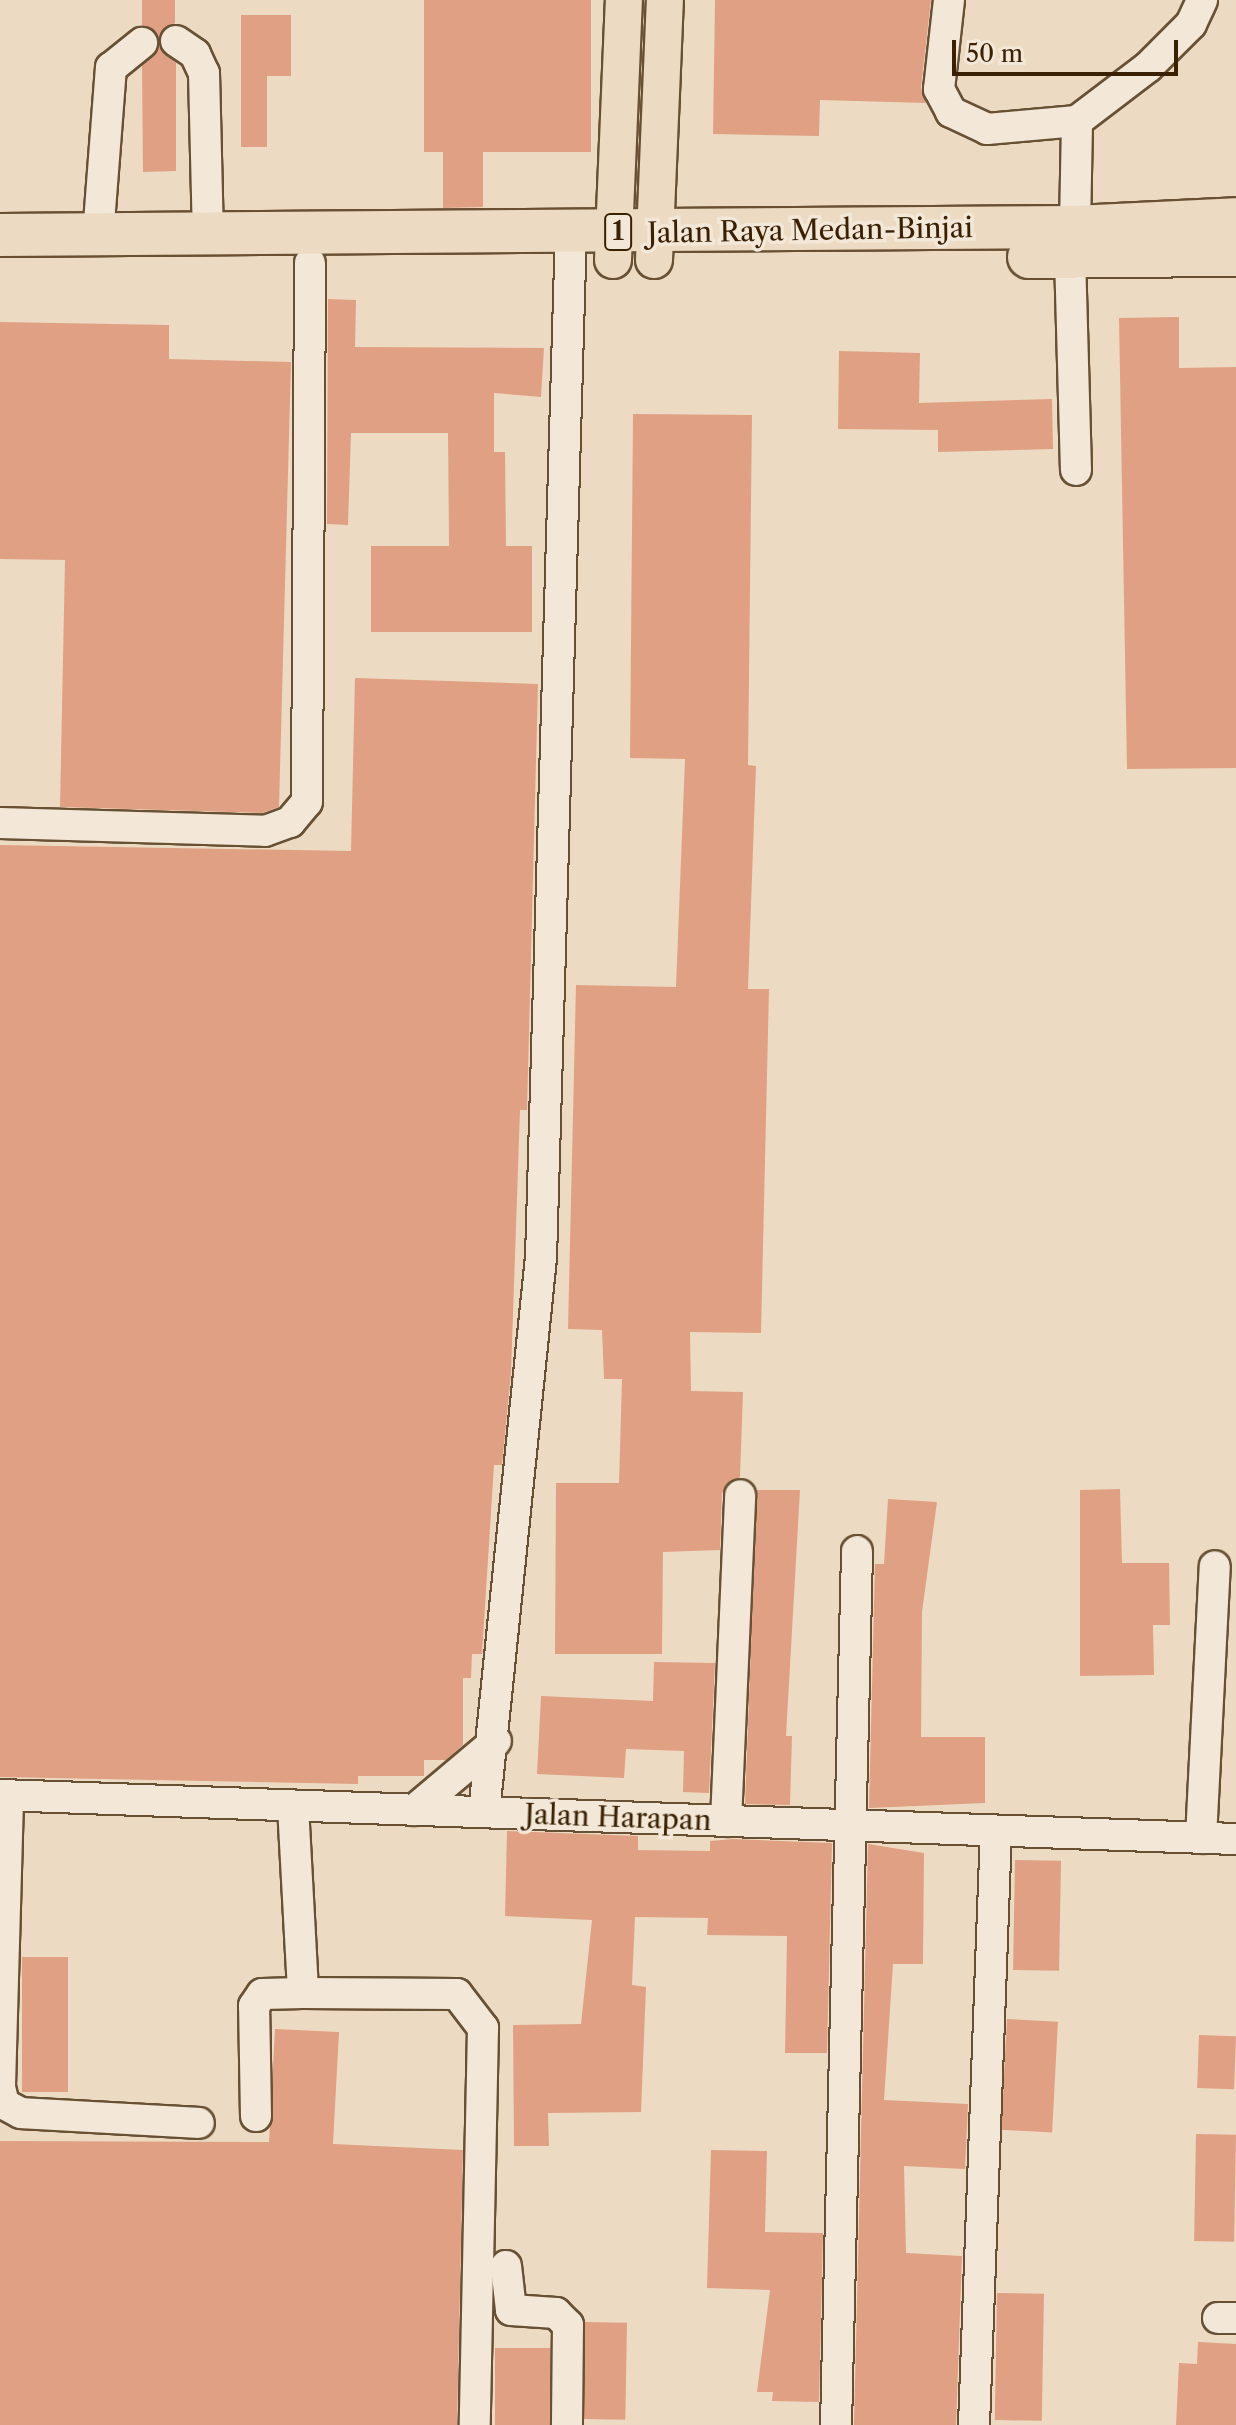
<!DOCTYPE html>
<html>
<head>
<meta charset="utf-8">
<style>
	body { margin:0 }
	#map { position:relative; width:1236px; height:2425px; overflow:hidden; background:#ecdbc2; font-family:"Libre Caslon Text",serif }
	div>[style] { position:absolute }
	.building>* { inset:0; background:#e0a084; transform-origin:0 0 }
	.roads { filter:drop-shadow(2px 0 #675034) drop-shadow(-2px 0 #675034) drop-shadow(0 2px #675034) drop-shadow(0 -2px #675034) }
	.minor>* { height:30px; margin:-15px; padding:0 15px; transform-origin:15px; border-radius:15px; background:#f3e8d7 }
	.major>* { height:36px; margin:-18px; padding:0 18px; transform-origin:18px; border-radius:18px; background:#ecdbc2 }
	.highway>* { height:42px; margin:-21px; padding:0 21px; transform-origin:21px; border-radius:21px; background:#ecdbc2 }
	span { translate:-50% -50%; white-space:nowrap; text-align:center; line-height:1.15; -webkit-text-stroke:7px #f3e8d7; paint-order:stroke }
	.shield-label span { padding:2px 6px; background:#f3e8d7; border:2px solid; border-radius:6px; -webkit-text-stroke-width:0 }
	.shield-label { font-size:26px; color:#3b2104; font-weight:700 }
	.street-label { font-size:28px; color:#3b2104 }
	.scale { position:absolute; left:952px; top:40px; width:226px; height:36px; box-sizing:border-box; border:4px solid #3b2104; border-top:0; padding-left:10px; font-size:24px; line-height:28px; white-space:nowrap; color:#3b2104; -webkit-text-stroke:6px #f3e8d7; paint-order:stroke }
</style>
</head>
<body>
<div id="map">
	<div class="building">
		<i style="clip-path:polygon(142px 0,175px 0,175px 23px,159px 38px,142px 25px)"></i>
		<i style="clip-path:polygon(424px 0,591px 0,591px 152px,483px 152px,483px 207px,443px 208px,443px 152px,424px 152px)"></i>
		<i style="clip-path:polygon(715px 0,931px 0,921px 87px,926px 103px,820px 100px,819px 136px,713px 134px)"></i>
		<i style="clip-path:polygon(241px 15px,291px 15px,291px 76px,267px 76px,267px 147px,241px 147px)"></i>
		<i style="clip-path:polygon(159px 46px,176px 63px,176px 171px,143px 172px,142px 66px)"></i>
		<i style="clip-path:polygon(328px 299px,356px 300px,355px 347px,544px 348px,541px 397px,494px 393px,494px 452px,505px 452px,506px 546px,532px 546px,532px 632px,371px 632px,371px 546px,449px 546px,448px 433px,351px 433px,348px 525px,327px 524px)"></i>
		<i style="clip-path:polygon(1179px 317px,1179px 368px,1236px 367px,1236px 768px,1127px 769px,1119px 318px)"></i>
		<i style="clip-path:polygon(0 322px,169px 325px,169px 359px,291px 362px,279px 807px,262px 813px,60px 807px,65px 560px,0 559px)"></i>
		<i style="clip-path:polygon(839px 351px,920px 353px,919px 403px,1052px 399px,1053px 449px,938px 452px,938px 430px,838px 429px)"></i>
		<i style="clip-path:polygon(633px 414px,752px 415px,748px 765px,756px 766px,748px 989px,769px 989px,761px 1333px,690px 1332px,691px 1391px,743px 1392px,740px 1477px,722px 1493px,720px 1550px,663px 1552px,662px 1654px,555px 1654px,556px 1483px,619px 1483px,622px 1379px,604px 1379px,602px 1330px,568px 1329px,576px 985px,676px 987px,685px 759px,630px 758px)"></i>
		<i style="clip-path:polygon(355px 678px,538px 684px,527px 1110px,520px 1110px,511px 1373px,502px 1465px,494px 1465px,482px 1654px,472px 1654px,471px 1678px,463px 1678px,463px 1745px,446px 1760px,424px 1760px,424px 1776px,358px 1776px,358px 1784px,0 1777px,0 845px,351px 851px)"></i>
		<i style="clip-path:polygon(1120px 1489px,1122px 1563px,1169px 1563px,1170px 1625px,1153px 1625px,1154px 1675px,1080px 1676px,1080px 1490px)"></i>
		<i style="clip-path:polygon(757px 1490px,800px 1490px,786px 1736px,792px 1736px,790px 1805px,745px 1804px)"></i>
		<i style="clip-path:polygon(888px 1499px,937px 1502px,922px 1612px,921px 1737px,985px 1737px,985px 1803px,869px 1808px,875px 1564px,884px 1564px)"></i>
		<i style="clip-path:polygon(654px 1662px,715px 1663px,709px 1793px,683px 1792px,684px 1751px,626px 1749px,624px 1778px,537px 1774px,541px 1696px,653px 1701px)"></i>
		<i style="clip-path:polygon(507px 1831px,638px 1836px,638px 1850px,710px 1851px,710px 1841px,733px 1839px,832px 1843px,827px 2053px,785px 2053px,787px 1936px,707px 1935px,708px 1918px,635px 1917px,632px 1985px,646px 1987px,641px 2112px,548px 2113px,549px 2146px,514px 2146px,513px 2025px,581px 2024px,592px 1920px,505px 1916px)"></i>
		<i style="clip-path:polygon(868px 1844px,924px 1853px,923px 1964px,893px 1964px,884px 2100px,968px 2104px,965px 2169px,904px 2166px,906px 2253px,962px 2256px,956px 2425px,854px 2425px)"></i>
		<i style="left:1015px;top:1860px;width:46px;height:110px;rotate:1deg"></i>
		<i style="left:22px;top:1957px;width:46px;height:135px"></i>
		<i style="left:1007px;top:2019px;width:51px;height:111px;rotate:3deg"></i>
		<i style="clip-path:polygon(275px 2029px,339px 2032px,333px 2144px,463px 2150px,457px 2425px,0 2425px,0 2141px,269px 2142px)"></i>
		<i style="left:1199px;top:2035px;width:37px;height:53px;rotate:2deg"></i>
		<i style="left:1196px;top:2134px;width:40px;height:107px;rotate:1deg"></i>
		<i style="clip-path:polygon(711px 2150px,767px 2151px,765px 2232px,823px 2233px,819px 2402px,772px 2401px,773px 2392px,757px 2392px,770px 2290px,707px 2288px)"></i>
		<i style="left:997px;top:2293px;width:47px;height:127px;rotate:1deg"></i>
		<i style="left:585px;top:2322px;width:42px;height:97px;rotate:1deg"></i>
		<i style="clip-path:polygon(1198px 2342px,1236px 2344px,1236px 2425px,1176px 2425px,1179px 2363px,1197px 2364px)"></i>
		<i style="left:495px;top:2348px;width:55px;height:77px"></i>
	</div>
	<div class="roads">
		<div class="minor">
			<i style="left:949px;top:0;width:90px;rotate:96.4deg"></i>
			<i style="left:939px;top:89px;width:26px;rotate:62deg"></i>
			<i style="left:951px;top:112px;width:40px;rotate:25deg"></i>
			<i style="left:987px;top:129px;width:90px;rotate:-5.1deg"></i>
			<i style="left:1077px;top:121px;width:89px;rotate:-37.3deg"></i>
			<i style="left:1148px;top:67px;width:61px;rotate:-45deg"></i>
			<i style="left:1191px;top:24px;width:26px;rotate:-65deg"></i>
			<i style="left:176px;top:41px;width:23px;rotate:34deg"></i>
			<i style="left:195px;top:54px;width:21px;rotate:65deg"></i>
			<i style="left:204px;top:73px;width:164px;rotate:88.6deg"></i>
			<i style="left:1075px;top:227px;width:106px;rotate:-88.9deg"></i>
			<i style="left:98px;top:236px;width:169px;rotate:-85.6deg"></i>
			<i style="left:111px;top:68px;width:40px;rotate:-39deg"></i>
			<i style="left:1070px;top:256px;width:214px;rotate:88.4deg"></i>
			<i style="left:0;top:823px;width:265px;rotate:1.7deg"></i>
			<i style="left:265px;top:831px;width:27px;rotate:-20deg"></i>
			<i style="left:290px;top:822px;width:26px;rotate:-50deg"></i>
			<i style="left:307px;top:802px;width:539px;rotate:-89.68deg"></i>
			<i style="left:0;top:1795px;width:1237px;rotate:2.04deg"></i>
			<i style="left:293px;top:1806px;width:187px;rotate:86.9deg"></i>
			<i style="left:303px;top:1993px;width:154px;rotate:0.4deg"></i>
			<i style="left:457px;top:1994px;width:43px;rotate:52.6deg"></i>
			<i style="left:483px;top:2028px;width:397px;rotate:91.2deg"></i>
			<i style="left:414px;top:1810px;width:107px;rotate:-40.1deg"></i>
			<i style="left:484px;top:1812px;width:557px;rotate:-84.13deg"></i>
			<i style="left:541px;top:1258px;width:1026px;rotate:-88.33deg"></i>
			<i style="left:726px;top:1821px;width:326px;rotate:-87.5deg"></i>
			<i style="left:1201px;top:1838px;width:272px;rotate:-87.1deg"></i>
			<i style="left:0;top:2086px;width:290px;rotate:-88.4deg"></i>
			<i style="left:0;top:2087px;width:17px;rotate:77deg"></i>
			<i style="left:4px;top:2104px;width:19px;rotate:28deg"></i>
			<i style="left:21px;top:2113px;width:178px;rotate:3.2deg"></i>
			<i style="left:256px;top:2116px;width:110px;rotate:-91deg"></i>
			<i style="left:254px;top:2006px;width:14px;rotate:-56deg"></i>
			<i style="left:262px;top:1994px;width:41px;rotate:-1.4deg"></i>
			<i style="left:506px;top:2266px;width:44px;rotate:83.5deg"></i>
			<i style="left:511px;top:2310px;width:45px;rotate:3.8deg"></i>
			<i style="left:556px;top:2313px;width:17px;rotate:45deg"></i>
			<i style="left:568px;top:2325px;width:100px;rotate:90.6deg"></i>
			<i style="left:1218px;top:2318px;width:18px"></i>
			<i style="left:836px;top:2425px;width:874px;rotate:-88.62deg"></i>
			<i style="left:974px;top:2425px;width:594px;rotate:-87.88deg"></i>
		</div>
		<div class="major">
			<i style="left:613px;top:260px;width:260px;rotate:-87.6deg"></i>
			<i style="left:654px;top:260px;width:260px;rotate:-87.6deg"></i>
		</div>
		<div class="highway">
			<i style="left:0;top:235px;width:1075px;rotate:-0.43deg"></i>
			<i style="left:1075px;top:227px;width:161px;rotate:-2.8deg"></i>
			<i style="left:1029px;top:257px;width:207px;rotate:-0.6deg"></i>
		</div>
	</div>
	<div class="shield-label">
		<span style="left:618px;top:232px">1</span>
	</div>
	<div class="street-label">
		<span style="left:810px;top:230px;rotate:-1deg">Jalan Raya Medan-Binjai</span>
		<span style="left:618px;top:1817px;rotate:2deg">Jalan Harapan</span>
	</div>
	<div class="scale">50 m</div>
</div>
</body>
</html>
